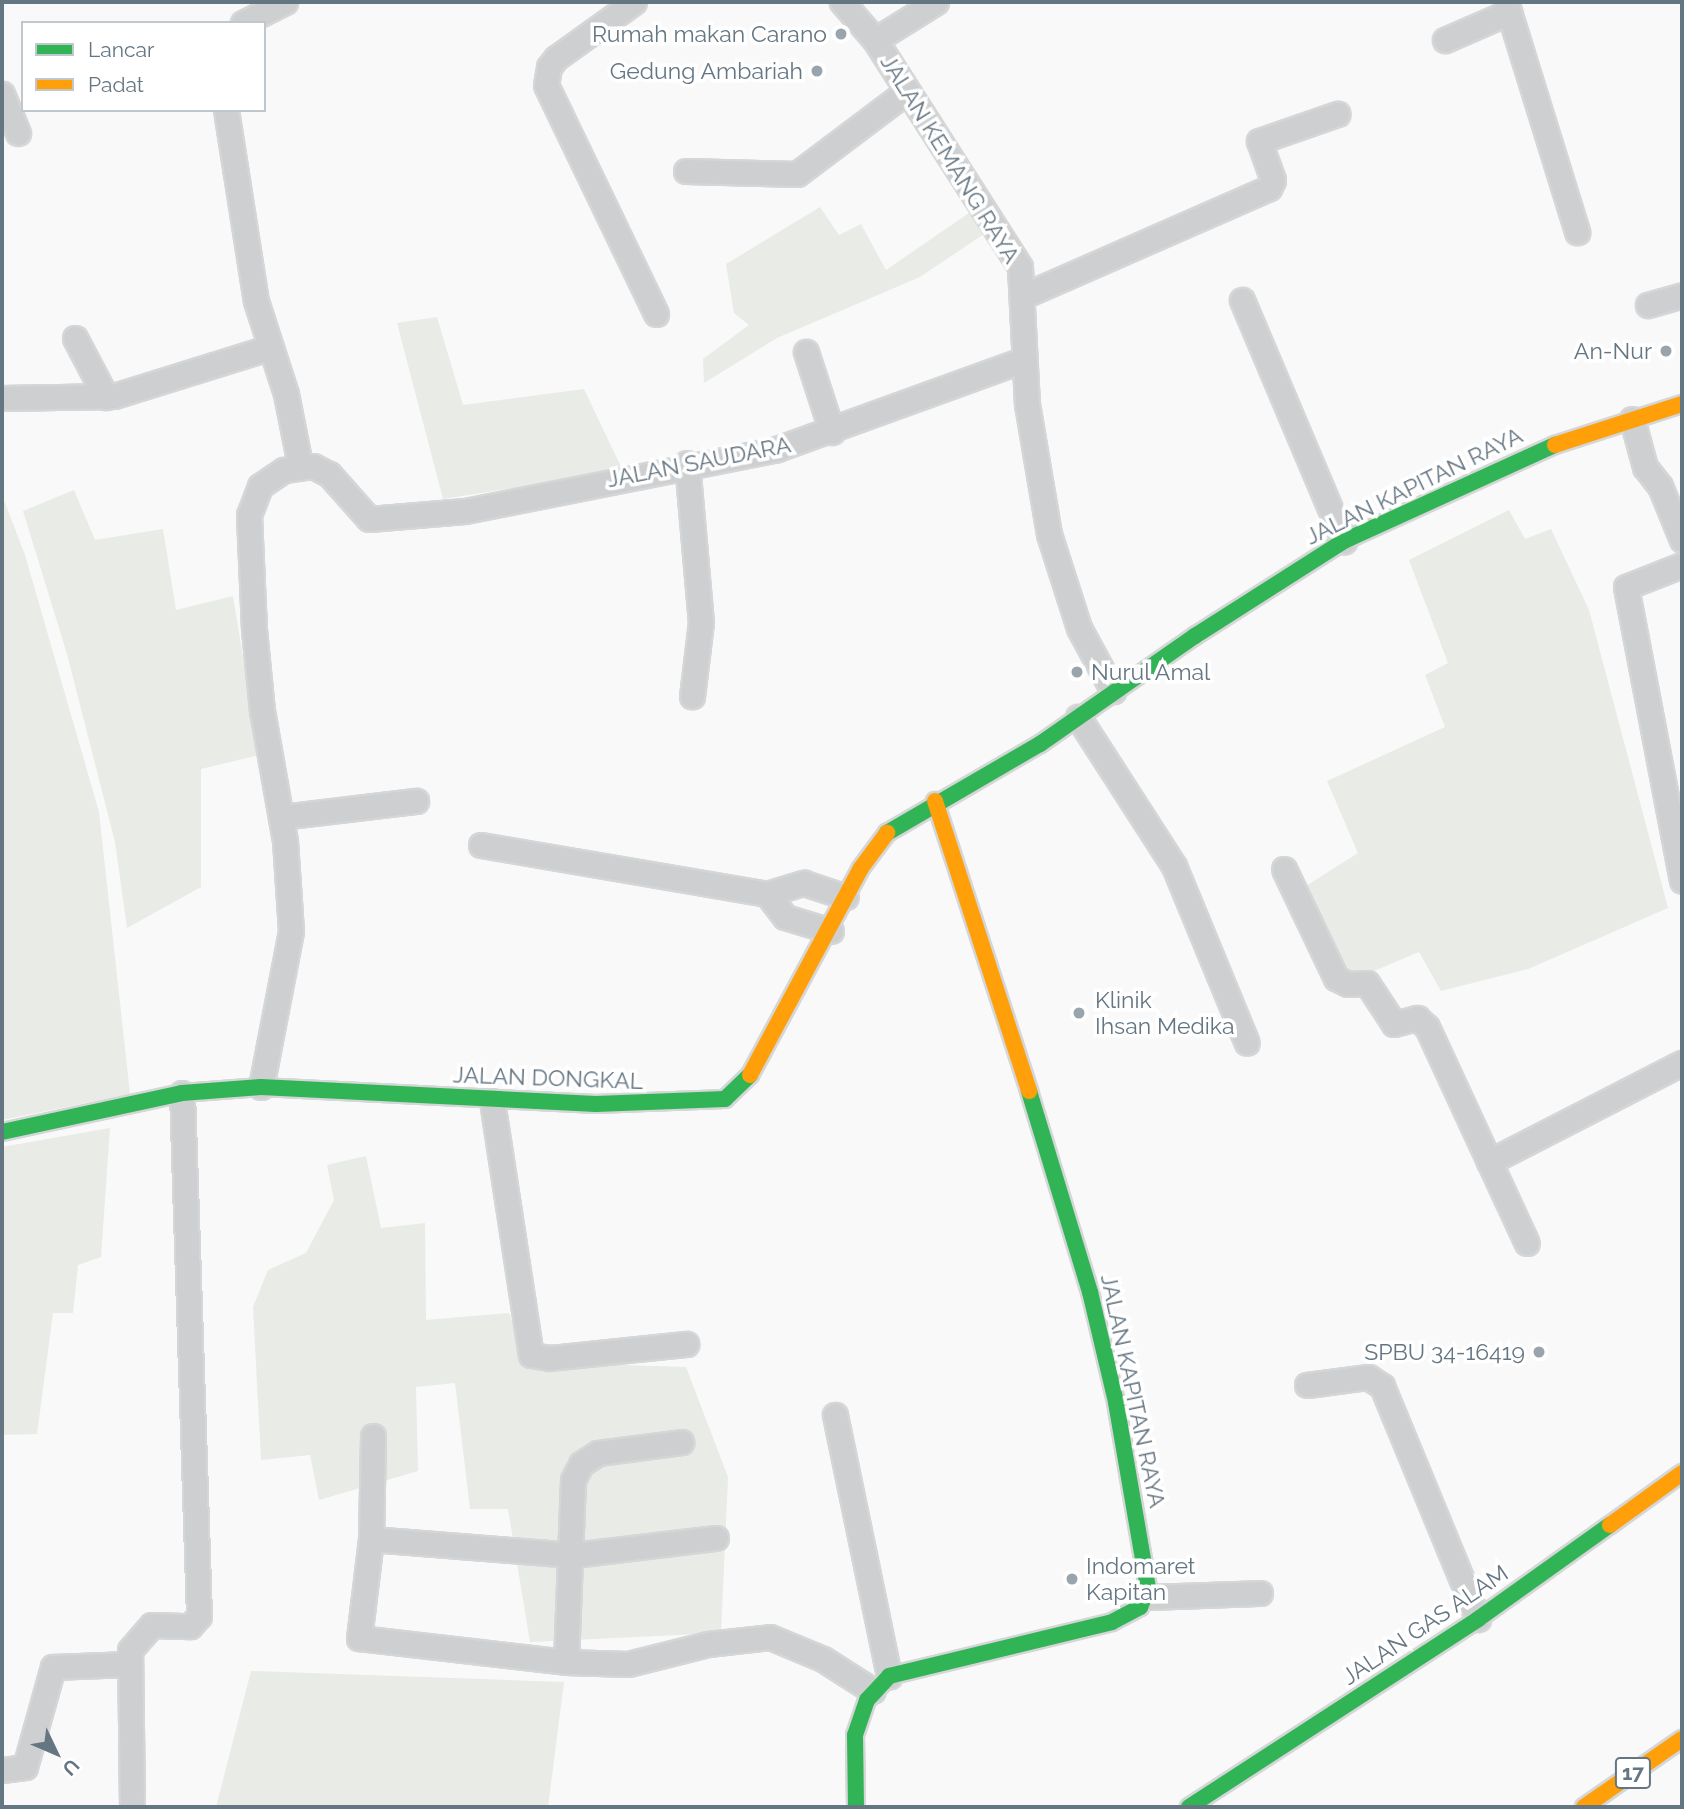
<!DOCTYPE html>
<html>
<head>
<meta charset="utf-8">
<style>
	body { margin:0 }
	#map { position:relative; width:1684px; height:1809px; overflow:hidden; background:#f9f9f9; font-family:Raleway,sans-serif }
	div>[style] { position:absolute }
	.green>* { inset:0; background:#e8ebe6 }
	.roads { filter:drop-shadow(2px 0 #d5d6d7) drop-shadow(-2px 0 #d5d6d7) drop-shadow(0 2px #d5d6d7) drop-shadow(0 -2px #d5d6d7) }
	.street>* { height:23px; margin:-11.5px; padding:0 11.5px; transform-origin:11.5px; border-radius:11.5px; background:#cecfd0 }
	.fast>* { height:16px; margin:-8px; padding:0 8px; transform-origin:8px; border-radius:8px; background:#30b455 }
	.slow>* { height:16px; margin:-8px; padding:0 8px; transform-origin:8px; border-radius:8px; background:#ff9f0a }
	.dots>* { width:19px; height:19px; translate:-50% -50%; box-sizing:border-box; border:4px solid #fff; border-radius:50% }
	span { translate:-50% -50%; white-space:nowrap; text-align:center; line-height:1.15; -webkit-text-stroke:7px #fff; paint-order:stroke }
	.shield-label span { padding:2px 5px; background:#fff; border:2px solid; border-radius:5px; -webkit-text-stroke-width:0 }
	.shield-label { font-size:21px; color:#657683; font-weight:700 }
	.poi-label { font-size:23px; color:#657683 }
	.right { translate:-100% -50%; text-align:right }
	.left { translate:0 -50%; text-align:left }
	.street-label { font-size:23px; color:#657683 }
	.frame { position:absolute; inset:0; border:4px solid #657683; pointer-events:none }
	.legend { position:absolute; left:21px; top:21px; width:245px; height:91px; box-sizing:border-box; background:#fff; border:2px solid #c1c8cd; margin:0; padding:9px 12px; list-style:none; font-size:21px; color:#657683 }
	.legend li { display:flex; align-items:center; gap:14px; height:35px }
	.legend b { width:35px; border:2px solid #c1c8cd }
	.north { position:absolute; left:21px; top:1718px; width:70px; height:70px; -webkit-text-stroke:5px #fff; paint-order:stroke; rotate:134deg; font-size:19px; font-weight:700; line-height:28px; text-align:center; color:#657683 }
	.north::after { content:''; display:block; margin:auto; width:24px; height:32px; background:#657683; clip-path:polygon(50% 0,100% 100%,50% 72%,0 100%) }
</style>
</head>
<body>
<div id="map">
	<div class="green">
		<i style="clip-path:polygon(820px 207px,839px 235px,861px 224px,886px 270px,969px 213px,984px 234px,920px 277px,777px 338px,704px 383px,703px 359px,749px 325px,734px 313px,726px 264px)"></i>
		<i style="clip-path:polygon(437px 317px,463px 405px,584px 389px,623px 471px,443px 499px,397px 323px)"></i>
		<i style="clip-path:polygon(74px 490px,95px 540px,163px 529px,176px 610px,233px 596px,259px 755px,201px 769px,201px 887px,127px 928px,115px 842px,67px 654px,23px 511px)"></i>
		<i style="clip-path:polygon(2px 495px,25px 555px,99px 812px,130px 1094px,2px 1120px)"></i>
		<i style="clip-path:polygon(1509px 510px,1525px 539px,1551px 529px,1589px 610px,1668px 908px,1528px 969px,1441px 991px,1419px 952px,1336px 987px,1290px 896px,1358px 853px,1327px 781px,1445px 727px,1425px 675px,1448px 663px,1409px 560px)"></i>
		<i style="clip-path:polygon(110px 1128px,101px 1257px,78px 1265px,73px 1313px,53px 1313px,37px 1434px,2px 1435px,2px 1147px)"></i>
		<i style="clip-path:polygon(366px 1156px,381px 1228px,425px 1223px,426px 1320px,509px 1313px,527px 1362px,686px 1367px,728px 1477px,721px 1633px,530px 1642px,508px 1509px,470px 1509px,455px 1383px,416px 1387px,418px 1471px,319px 1500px,310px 1455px,261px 1460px,253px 1307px,268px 1270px,306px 1253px,334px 1200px,327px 1165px)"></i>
		<i style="clip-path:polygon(251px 1671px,564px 1682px,548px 1807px,216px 1807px)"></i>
	</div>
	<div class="roads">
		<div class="street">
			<i style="left:634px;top:2px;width:96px;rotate:144.3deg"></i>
			<i style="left:556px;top:58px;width:11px;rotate:128deg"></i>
			<i style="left:549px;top:67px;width:18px;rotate:99deg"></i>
			<i style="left:546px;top:85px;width:254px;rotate:64.3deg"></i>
			<i style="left:842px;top:2px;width:50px;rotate:49deg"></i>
			<i style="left:875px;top:40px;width:269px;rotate:57.4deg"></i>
			<i style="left:1020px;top:267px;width:137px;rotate:87.1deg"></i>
			<i style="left:1027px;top:404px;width:132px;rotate:80.4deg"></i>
			<i style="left:1049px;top:534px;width:99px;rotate:72.3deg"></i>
			<i style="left:1079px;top:628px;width:72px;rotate:61.6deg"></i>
			<i style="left:1506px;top:2px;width:241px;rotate:72.8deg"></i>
			<i style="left:243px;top:23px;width:47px;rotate:-26.6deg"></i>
			<i style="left:875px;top:40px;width:72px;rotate:-31.9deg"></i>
			<i style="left:1445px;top:40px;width:70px;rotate:-23.6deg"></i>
			<i style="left:2px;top:94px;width:42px;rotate:67.7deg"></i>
			<i style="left:226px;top:110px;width:193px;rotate:81.1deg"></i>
			<i style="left:256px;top:301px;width:98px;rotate:72.1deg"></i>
			<i style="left:286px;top:394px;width:72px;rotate:78.8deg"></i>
			<i style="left:686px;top:171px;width:111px;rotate:1.5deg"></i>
			<i style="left:797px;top:174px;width:138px;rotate:-37deg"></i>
			<i style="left:1023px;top:296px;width:269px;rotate:-23.7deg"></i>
			<i style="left:1269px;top:188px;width:9px;rotate:-63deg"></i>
			<i style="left:1273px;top:180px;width:41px;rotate:-109.7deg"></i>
			<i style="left:1259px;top:141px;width:83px;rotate:-19.1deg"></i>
			<i style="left:1242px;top:300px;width:262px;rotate:67.1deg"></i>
			<i style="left:1648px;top:305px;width:35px;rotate:-16deg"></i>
			<i style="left:75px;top:338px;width:67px;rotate:62.3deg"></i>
			<i style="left:806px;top:352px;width:84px;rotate:72deg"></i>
			<i style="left:2px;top:398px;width:112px;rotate:-1deg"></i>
			<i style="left:114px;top:396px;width:164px;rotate:-17.3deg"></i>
			<i style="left:1632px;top:419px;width:50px;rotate:74.8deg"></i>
			<i style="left:1645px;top:467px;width:24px;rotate:52deg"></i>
			<i style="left:1660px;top:486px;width:58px;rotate:67.8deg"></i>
			<i style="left:687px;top:463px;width:160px;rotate:85deg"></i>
			<i style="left:701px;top:622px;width:75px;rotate:96.9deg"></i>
			<i style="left:1682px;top:565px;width:60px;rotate:158.6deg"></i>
			<i style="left:1626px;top:587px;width:299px;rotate:79.2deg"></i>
			<i style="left:1078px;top:717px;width:177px;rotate:57.2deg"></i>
			<i style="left:1174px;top:866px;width:191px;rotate:67.6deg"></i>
			<i style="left:281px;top:817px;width:136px;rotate:-6.8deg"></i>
			<i style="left:481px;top:845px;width:290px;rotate:9.7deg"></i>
			<i style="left:767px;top:894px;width:39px;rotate:-17deg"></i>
			<i style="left:804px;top:883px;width:44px;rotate:18.4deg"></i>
			<i style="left:1284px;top:869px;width:121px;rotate:64.5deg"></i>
			<i style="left:1336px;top:978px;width:13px;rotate:27deg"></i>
			<i style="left:1348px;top:984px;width:19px;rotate:-3deg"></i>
			<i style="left:1367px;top:983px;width:49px;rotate:56.6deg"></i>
			<i style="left:1394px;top:1024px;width:24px;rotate:-15deg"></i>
			<i style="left:1417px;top:1018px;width:13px;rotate:42deg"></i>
			<i style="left:1427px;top:1027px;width:238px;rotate:65.2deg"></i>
			<i style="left:767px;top:894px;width:29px;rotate:52deg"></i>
			<i style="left:785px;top:917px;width:48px;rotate:16.9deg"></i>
			<i style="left:261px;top:1087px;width:159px;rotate:-79.1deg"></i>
			<i style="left:291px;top:931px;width:90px;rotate:-93.8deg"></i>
			<i style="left:285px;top:841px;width:132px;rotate:-100deg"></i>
			<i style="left:262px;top:711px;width:81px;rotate:-95.6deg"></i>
			<i style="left:254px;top:630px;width:115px;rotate:-92.5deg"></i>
			<i style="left:249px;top:515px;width:31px;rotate:-69deg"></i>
			<i style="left:260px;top:486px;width:29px;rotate:-34deg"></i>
			<i style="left:284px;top:470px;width:29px;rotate:-8deg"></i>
			<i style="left:313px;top:466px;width:18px;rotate:27deg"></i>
			<i style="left:329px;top:474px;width:60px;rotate:48.4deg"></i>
			<i style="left:369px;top:519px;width:96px;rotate:-4.8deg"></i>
			<i style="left:465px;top:511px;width:318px;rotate:-11.2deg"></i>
			<i style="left:777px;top:449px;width:262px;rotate:-19.9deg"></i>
			<i style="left:492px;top:1101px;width:257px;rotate:81.3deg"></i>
			<i style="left:531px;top:1355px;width:19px;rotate:9deg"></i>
			<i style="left:550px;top:1358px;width:137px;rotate:-5.9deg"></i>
			<i style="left:1489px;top:1162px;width:217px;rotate:-27.2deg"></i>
			<i style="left:1307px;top:1385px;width:62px;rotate:-7.5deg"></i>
			<i style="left:1368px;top:1377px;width:17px;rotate:33deg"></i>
			<i style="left:1382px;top:1386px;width:252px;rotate:67.6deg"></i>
			<i style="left:835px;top:1415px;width:267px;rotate:78.3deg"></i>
			<i style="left:373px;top:1436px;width:103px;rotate:91.1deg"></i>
			<i style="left:371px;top:1539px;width:100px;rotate:96.9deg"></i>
			<i style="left:359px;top:1638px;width:208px;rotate:6.6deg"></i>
			<i style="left:566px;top:1662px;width:62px;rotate:1.8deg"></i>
			<i style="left:628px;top:1664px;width:82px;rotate:-14deg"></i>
			<i style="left:708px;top:1644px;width:62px;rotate:-6.4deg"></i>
			<i style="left:770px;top:1637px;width:57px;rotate:22.5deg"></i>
			<i style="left:823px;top:1659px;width:59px;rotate:32.6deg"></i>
			<i style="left:371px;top:1539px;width:203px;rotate:4.5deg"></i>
			<i style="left:573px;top:1555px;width:144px;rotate:-6.8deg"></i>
			<i style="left:1146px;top:1597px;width:114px;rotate:-2deg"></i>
			<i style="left:566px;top:1662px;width:182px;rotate:-87.8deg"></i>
			<i style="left:573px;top:1480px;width:18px;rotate:-63deg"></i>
			<i style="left:581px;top:1464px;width:20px;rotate:-33deg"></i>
			<i style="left:598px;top:1453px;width:84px;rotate:-7.5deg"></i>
			<i style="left:2px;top:1770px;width:23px;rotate:-7deg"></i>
			<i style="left:25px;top:1767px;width:104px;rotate:-74.4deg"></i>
			<i style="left:53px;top:1667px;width:76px;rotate:-2.3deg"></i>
			<i style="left:132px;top:1807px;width:157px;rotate:-90.7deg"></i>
			<i style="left:130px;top:1650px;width:33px;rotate:-49deg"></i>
			<i style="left:152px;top:1625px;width:38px;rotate:2deg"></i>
			<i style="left:190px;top:1626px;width:13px;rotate:-48deg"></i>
			<i style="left:199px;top:1616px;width:523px;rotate:-91.86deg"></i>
		</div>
		<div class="fast">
			<i style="left:887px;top:833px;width:177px;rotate:-30.2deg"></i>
			<i style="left:1040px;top:744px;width:189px;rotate:-34.9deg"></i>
			<i style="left:1195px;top:636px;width:177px;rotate:-32.5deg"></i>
			<i style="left:1344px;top:541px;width:232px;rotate:-24.5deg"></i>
			<i style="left:2px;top:1132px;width:184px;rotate:-12.2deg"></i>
			<i style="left:182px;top:1093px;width:79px;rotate:-4.3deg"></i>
			<i style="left:261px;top:1087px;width:335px;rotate:2.9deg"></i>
			<i style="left:596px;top:1104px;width:129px;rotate:-2.2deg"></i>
			<i style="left:725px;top:1099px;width:35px;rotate:-44deg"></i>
			<i style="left:856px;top:1807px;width:72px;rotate:-90.8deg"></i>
			<i style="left:855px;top:1735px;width:37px;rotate:-71deg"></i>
			<i style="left:867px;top:1700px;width:33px;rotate:-47deg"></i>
			<i style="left:889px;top:1676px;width:229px;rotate:-13.6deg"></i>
			<i style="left:1112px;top:1622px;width:32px;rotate:-28deg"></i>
			<i style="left:1140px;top:1607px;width:21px;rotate:-67deg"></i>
			<i style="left:1148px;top:1588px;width:189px;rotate:-99.8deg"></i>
			<i style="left:1116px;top:1402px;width:113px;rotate:-103.3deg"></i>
			<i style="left:1090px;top:1292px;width:210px;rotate:-106.9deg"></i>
			<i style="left:1189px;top:1807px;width:345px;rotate:-33deg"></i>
			<i style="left:1478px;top:1619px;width:162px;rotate:-35.5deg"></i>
		</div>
		<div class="slow">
			<i style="left:1555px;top:445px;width:133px;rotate:-17.9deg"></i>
			<i style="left:935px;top:801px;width:305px;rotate:72deg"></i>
			<i style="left:750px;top:1075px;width:235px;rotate:-61.8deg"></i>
			<i style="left:861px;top:868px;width:44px;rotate:-53.4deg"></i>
			<i style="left:1610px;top:1525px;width:89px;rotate:-35.8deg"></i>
			<i style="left:1584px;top:1807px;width:119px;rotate:-34.8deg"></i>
		</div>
	</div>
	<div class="dots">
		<i style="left:841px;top:34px;background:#99a4ac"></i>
		<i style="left:817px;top:71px;background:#99a4ac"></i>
		<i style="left:1666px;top:351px;background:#99a4ac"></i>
		<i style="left:1077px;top:672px;background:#99a4ac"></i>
		<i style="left:1079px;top:1013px;background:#99a4ac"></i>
		<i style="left:1539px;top:1352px;background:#99a4ac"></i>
		<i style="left:1072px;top:1579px;background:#99a4ac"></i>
	</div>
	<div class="shield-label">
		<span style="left:1633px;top:1773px">17</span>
	</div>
	<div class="poi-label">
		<span class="right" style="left:827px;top:34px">Rumah makan Carano</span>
		<span class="right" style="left:803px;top:71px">Gedung Ambariah</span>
		<span class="right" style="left:1652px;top:351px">An-Nur</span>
		<span class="left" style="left:1091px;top:672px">Nurul Amal</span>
		<span class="left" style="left:1095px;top:1013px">Klinik<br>Ihsan Medika</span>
		<span class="right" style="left:1525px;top:1352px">SPBU 34-16419</span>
		<span class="left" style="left:1086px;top:1579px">Indomaret<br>Kapitan</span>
	</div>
	<div class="street-label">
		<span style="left:950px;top:159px;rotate:58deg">JALAN KEMANG RAYA</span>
		<span style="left:699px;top:462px;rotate:-11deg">JALAN SAUDARA</span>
		<span style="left:1414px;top:486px;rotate:-26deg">JALAN KAPITAN RAYA</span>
		<span style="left:548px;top:1078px;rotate:2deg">JALAN DONGKAL</span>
		<span style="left:1133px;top:1391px;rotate:78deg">JALAN KAPITAN RAYA</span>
		<span style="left:1425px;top:1625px;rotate:-34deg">JALAN GAS ALAM</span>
	</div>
	<div class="frame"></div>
	<ul class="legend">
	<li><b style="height:9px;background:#30b455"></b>Lancar</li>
	<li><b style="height:9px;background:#ff9f0a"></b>Padat</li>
	</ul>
	<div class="north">U</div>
</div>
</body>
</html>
